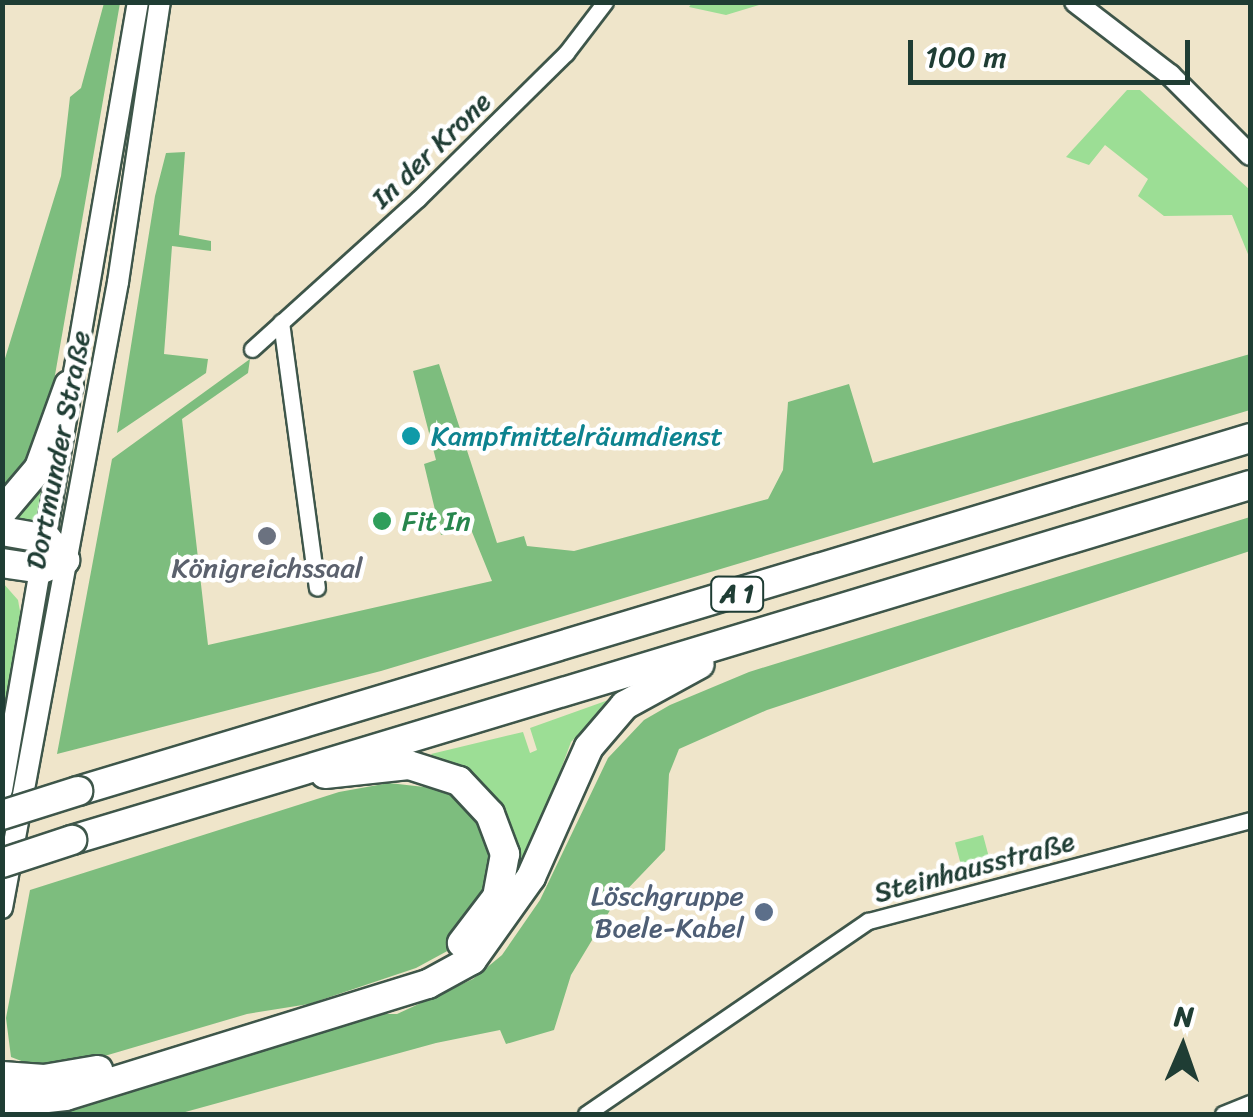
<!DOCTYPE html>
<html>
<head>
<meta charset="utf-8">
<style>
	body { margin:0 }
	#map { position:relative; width:1253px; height:1117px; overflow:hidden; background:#efe5ca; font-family:Sriracha,sans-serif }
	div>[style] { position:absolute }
	.green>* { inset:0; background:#9cde95; transform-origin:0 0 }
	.forest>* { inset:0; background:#7dbd7e }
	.roads { filter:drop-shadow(2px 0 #3e564a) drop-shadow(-2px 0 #3e564a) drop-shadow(0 2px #3e564a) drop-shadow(0 -2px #3e564a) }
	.minor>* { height:15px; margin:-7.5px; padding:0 7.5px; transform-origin:7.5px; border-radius:7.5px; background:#fff }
	.secondary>* { height:20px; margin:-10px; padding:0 10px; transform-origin:10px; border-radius:10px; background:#fff }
	.motorway>* { height:28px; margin:-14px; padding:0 14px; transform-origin:14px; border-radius:14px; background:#fff }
	.bridges { filter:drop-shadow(2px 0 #3e564a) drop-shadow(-2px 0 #3e564a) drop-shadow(0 2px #3e564a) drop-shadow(0 -2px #3e564a) }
	.motorway-bridge>* { height:28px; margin:-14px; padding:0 14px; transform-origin:14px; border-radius:14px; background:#fff }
	.dots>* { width:28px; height:28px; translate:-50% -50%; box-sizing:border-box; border:5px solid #fff; border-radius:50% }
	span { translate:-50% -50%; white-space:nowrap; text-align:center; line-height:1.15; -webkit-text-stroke:9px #fff; paint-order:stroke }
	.shield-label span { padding:2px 8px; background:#fff; border:2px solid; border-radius:8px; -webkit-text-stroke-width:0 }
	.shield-label { font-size:25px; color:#1f3d34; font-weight:700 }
	.street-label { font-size:28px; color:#1f3d34 }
	.culture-label { font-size:28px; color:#0d838f }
	.left { translate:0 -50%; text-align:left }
	.leisure-label { font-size:28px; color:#27864d }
	.worship-label { font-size:28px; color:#5b616d }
	.service-label { font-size:28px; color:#4e5e75 }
	.right { translate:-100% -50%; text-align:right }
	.frame { position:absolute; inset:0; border:5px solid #1f3d34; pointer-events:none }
	.north { position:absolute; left:1133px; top:997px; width:100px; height:100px; -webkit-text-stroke:8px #fff; paint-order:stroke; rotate:2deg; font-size:28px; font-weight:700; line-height:40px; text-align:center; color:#1f3d34 }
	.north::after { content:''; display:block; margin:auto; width:35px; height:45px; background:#1f3d34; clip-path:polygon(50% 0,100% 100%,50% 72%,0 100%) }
	.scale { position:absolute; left:908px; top:40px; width:282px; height:45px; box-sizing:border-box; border:5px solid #1f3d34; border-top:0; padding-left:12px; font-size:30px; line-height:35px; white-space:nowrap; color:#1f3d34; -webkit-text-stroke:8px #fff; paint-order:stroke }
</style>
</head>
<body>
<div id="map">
	<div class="green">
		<i style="clip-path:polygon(692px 3px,692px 2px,766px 3px,726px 15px,689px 7px)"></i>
		<i style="clip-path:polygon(1127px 90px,1140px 90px,1250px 190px,1250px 259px,1232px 215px,1164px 216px,1138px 196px,1148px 179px,1105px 145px,1089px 165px,1066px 157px)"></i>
		<i style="clip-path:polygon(48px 482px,40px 525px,6px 519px,15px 509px)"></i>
		<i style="clip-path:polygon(3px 583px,18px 600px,23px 628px,3px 741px)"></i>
		<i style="clip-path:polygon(614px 698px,571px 742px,521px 877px,514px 877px,431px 754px,523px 732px,530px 753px,537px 750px,530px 728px)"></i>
		<i style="left:983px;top:835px;width:38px;height:29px;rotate:75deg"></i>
	</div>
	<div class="forest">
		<i style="clip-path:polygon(104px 3px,120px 3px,51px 398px,31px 463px,3px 499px,3px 365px,61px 176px,70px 97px,81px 88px)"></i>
		<i style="clip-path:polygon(185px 152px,179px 235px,211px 241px,211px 251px,172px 246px,164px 354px,208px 359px,206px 373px,117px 433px,155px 196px,166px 153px)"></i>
		<i style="clip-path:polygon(1250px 354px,1250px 410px,381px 671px,57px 754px,112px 459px,250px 359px,248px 373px,182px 419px,208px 645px,492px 581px,470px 527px,441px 535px,424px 464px,436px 460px,413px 371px,439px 364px,497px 543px,524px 536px,527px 546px,574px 551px,768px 499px,783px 470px,788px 402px,849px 384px,873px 463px)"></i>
		<i style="clip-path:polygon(1250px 517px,1250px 551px,767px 710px,679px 749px,669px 774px,665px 850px,615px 902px,571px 975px,554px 1030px,506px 1044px,500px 1030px,436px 1043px,178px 1114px,41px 1114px,368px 1014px,397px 1014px,473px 979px,502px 955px,540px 900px,608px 758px,644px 720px,670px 705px,749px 672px)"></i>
		<i style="clip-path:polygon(389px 783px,442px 789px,459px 799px,487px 832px,495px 875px,451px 949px,416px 968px,309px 1004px,247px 1014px,74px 1065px,37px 1067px,11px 1057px,6px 1018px,30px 890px,339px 792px)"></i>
	</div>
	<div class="roads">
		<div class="minor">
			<i style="left:281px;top:322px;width:268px;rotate:82.3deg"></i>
			<i style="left:252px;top:349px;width:224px;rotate:-42.1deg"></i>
			<i style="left:418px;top:199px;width:208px;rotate:-44.6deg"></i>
			<i style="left:566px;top:53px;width:64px;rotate:-52.6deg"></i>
			<i style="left:586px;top:1114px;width:342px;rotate:-34.4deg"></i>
			<i style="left:868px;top:921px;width:395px;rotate:-14.8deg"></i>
			<i style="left:1223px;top:1114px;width:29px;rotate:-22deg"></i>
		</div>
		<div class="secondary">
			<i style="left:1075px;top:2px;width:120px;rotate:37.5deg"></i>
			<i style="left:1170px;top:75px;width:113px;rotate:45deg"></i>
			<i style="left:2px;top:790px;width:800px;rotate:-80.21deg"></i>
			<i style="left:2px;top:908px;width:637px;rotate:-79.5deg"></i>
			<i style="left:118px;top:282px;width:283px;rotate:-81.5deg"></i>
		</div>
		<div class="motorway">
			<i style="left:2px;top:512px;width:57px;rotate:-49.9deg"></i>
			<i style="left:39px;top:468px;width:88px;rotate:-70.1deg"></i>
			<i style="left:2px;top:531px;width:46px;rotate:10.1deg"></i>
			<i style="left:47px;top:539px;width:28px;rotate:49deg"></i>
			<i style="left:65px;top:560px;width:25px;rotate:159deg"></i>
			<i style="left:42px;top:569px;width:40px;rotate:-171.5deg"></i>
			<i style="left:325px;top:774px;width:84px;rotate:-6.1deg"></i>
			<i style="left:409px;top:765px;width:52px;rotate:17.7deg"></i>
			<i style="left:459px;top:781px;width:45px;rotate:46.8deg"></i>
			<i style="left:490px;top:814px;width:43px;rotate:69.4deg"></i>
			<i style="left:505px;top:854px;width:44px;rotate:100.5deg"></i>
			<i style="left:497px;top:897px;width:58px;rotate:127.3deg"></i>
			<i style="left:78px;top:791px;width:1224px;rotate:-16.76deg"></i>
			<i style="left:72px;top:840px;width:1230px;rotate:-16.77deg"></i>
			<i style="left:2px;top:1076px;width:42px;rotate:4.1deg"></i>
			<i style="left:44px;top:1079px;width:55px;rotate:-9.5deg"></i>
			<i style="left:2px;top:1103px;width:64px;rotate:-6.2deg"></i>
			<i style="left:66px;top:1096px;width:379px;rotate:-17.2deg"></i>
			<i style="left:428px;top:984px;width:50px;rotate:-28.6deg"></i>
			<i style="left:472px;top:960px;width:102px;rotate:-54.6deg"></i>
			<i style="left:531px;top:877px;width:142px;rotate:-66deg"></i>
			<i style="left:589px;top:747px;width:55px;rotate:-49.4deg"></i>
			<i style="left:625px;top:705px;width:85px;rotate:-28.7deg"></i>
		</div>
	</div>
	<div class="bridges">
		<div class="motorway-bridge">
			<i style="left:2px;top:815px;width:80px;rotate:-17.5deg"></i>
			<i style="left:2px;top:863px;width:74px;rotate:-18.2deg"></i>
		</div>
	</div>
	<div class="dots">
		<i style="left:411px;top:436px;background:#0f9aa8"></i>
		<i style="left:382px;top:521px;background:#2e9e5b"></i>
		<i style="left:267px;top:536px;background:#6b7280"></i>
		<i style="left:764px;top:912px;background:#5c6f8a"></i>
	</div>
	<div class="shield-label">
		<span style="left:737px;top:594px">A 1</span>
	</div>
	<div class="street-label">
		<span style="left:431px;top:150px;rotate:-44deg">In der Krone</span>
		<span style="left:58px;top:450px;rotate:-79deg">Dortmunder Straße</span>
		<span style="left:974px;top:867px;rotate:-15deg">Steinhausstraße</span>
	</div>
	<div class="culture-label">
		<span class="left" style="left:431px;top:436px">Kampfmittelräumdienst</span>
	</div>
	<div class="leisure-label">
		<span class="left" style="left:402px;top:521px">Fit In</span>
	</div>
	<div class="worship-label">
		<span style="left:267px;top:568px">Königreichssaal</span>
	</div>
	<div class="service-label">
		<span class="right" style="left:744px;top:912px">Löschgruppe<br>Boele-Kabel</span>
	</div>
	<div class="frame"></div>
	<div class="north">N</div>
	<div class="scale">100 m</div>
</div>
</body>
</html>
